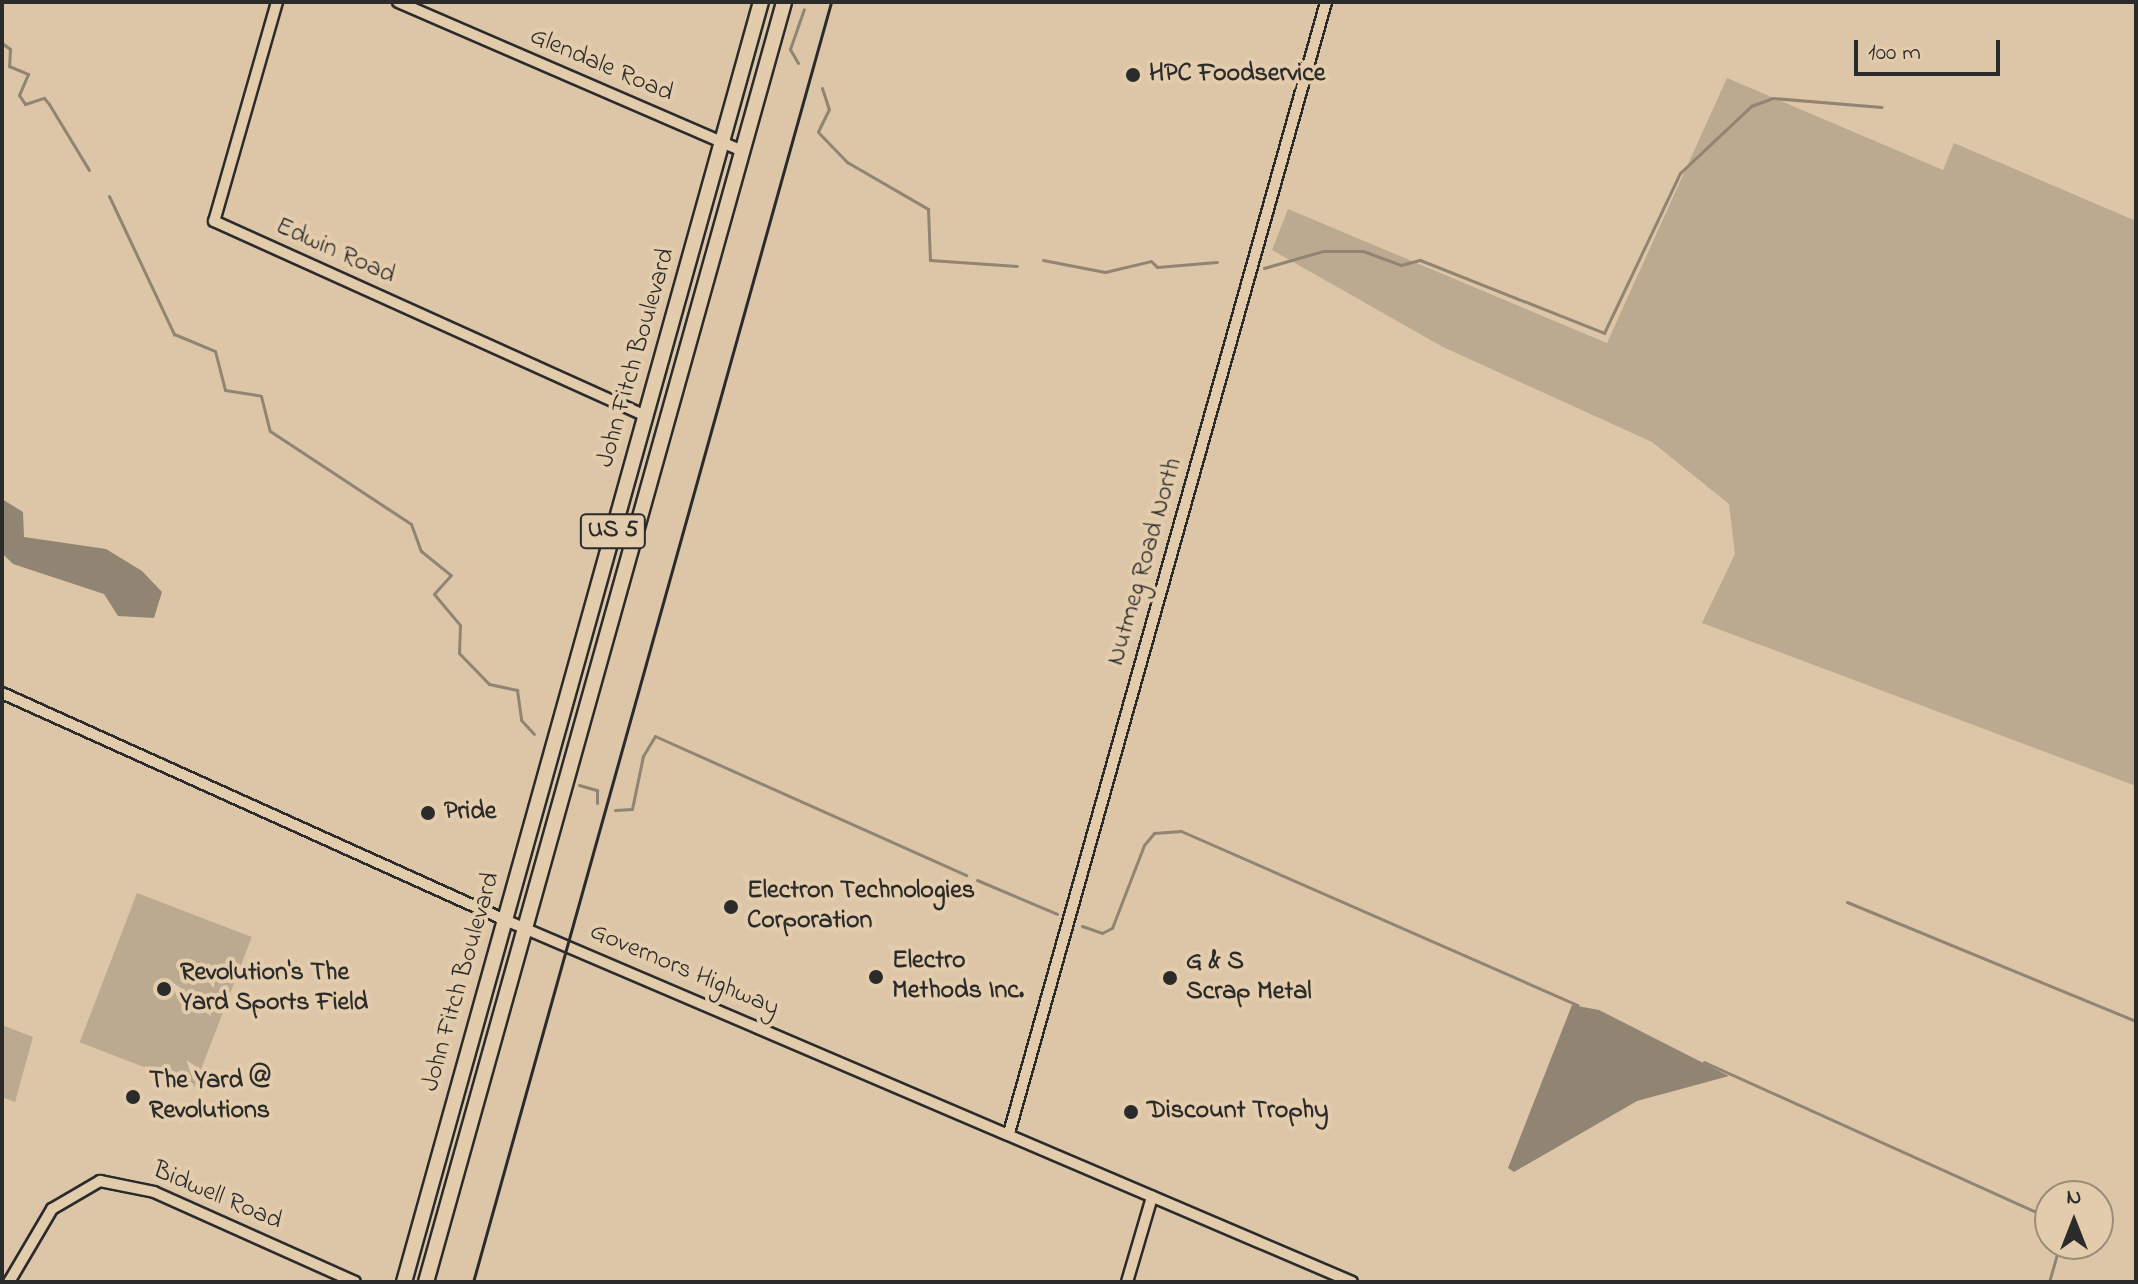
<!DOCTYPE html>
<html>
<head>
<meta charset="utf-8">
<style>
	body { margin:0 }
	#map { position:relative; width:2138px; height:1284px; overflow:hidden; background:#dcc6a7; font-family:"Indie Flower",sans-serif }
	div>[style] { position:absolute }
	.green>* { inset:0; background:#bba990; transform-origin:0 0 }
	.water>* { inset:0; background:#918472 }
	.stream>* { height:3px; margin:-1.5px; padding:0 1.5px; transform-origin:1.5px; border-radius:1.5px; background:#918472 }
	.roads { filter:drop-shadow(2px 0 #2b2b2b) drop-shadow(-2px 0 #2b2b2b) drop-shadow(0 2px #2b2b2b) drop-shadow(0 -2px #2b2b2b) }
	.minor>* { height:10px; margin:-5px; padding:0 5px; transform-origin:5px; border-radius:5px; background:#e3ccac }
	.highway>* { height:14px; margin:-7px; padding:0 7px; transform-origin:7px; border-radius:7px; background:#e3ccac }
	.rail>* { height:3px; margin:-1.5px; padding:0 1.5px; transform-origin:1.5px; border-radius:1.5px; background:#2b2b2b }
	.dots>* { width:22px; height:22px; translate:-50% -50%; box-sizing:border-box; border:4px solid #e3ccac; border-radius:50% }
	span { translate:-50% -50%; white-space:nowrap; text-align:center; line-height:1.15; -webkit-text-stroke:8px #e3ccac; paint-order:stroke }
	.shield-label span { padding:2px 6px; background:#e3ccac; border:2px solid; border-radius:6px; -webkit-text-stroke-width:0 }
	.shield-label { font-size:24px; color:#2b2b2b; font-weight:700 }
	.street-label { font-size:26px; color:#2b2b2b }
	.poi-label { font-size:26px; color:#2b2b2b; font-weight:700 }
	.left { translate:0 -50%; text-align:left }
	.frame { position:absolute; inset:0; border:4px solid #2b2b2b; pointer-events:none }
	.north { position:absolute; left:2034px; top:1180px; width:80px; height:80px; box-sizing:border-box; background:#e3ccac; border:2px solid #998c78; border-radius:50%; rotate:0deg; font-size:22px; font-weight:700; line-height:32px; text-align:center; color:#2b2b2b }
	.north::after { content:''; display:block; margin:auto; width:28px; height:36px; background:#2b2b2b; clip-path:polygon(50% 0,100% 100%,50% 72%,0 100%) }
	.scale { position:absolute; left:1854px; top:40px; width:146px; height:36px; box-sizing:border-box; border:4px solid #2b2b2b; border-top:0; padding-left:10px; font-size:24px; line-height:28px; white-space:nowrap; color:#2b2b2b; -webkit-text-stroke:6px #e3ccac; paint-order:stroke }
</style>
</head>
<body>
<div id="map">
	<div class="green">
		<i style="clip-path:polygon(1727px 78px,1943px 170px,1954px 143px,2136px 221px,2136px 786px,1702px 623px,1735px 554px,1729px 504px,1652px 442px,1443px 347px,1272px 250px,1288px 209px,1607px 343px)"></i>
		<i style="left:137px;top:893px;width:123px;height:160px;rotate:21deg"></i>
		<i style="clip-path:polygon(2px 1025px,33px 1037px,15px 1102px,2px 1097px)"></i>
	</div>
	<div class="water">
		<i style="clip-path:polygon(2px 499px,23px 512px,24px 537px,106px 549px,142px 571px,162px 592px,154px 618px,118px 616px,104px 594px,13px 564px,2px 553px)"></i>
		<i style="clip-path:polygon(1572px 1005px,1599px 1010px,1729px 1076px,1637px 1101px,1514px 1172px,1508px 1168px)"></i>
	</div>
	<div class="stream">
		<i style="left:2px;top:43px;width:10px;rotate:37deg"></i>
		<i style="left:10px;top:49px;width:17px;rotate:93deg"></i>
		<i style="left:9px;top:66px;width:21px;rotate:23deg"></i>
		<i style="left:28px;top:74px;width:23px;rotate:113deg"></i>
		<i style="left:19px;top:95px;width:11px;rotate:56deg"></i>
		<i style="left:25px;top:104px;width:20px;rotate:-18deg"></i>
		<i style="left:44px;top:98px;width:8px;rotate:50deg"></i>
		<i style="left:49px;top:104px;width:77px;rotate:58.8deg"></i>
		<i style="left:798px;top:63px;width:16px;rotate:-120deg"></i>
		<i style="left:790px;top:49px;width:42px;rotate:-70.7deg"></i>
		<i style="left:822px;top:88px;width:22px;rotate:72deg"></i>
		<i style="left:829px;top:109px;width:25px;rotate:116deg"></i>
		<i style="left:818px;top:132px;width:42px;rotate:46deg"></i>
		<i style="left:847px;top:162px;width:94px;rotate:30.1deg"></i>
		<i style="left:928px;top:209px;width:51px;rotate:87.8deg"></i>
		<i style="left:930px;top:260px;width:87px;rotate:3.9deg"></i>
		<i style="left:109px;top:196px;width:153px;rotate:64.8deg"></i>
		<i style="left:174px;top:334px;width:44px;rotate:22.5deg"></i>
		<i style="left:215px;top:351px;width:40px;rotate:75.6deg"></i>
		<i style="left:225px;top:390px;width:36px;rotate:9deg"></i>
		<i style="left:261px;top:396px;width:36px;rotate:76deg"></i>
		<i style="left:270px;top:431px;width:169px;rotate:33.4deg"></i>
		<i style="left:411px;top:524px;width:29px;rotate:70deg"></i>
		<i style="left:421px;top:551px;width:38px;rotate:39deg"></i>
		<i style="left:451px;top:575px;width:25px;rotate:132deg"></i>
		<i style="left:434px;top:594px;width:40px;rotate:50deg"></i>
		<i style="left:460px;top:625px;width:28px;rotate:92deg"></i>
		<i style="left:459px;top:653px;width:43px;rotate:45.9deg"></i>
		<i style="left:489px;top:684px;width:29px;rotate:12deg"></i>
		<i style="left:517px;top:690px;width:30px;rotate:82deg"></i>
		<i style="left:521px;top:720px;width:19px;rotate:47deg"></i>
		<i style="left:1043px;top:260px;width:63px;rotate:11deg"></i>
		<i style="left:1105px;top:272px;width:47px;rotate:-13.4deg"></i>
		<i style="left:1151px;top:261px;width:8px;rotate:45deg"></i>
		<i style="left:1157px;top:267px;width:60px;rotate:-4.8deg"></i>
		<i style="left:1264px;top:268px;width:61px;rotate:-16.1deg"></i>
		<i style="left:1323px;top:251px;width:40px"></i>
		<i style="left:1363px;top:251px;width:40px;rotate:20.2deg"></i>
		<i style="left:1401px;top:265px;width:20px;rotate:-15deg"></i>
		<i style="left:1420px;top:260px;width:198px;rotate:21.6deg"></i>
		<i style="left:1604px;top:333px;width:177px;rotate:-64.6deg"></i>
		<i style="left:1680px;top:173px;width:98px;rotate:-43.3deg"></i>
		<i style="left:1751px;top:106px;width:23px;rotate:-20deg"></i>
		<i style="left:1773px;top:98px;width:109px;rotate:4.7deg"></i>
		<i style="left:579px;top:785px;width:19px;rotate:16deg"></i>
		<i style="left:597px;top:790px;width:13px;rotate:90deg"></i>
		<i style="left:615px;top:810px;width:17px;rotate:-3deg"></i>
		<i style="left:632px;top:809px;width:54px;rotate:-78.3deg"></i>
		<i style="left:643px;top:756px;width:23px;rotate:-59deg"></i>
		<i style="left:655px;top:736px;width:341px;rotate:24.1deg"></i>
		<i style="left:977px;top:880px;width:87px;rotate:23deg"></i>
		<i style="left:1847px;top:902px;width:313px;rotate:22.4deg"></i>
		<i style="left:1082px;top:926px;width:21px;rotate:19deg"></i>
		<i style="left:1102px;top:933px;width:11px;rotate:-27deg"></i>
		<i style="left:1112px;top:928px;width:89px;rotate:-68.9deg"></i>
		<i style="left:1144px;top:845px;width:16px;rotate:-50deg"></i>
		<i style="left:1154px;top:833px;width:27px;rotate:-4deg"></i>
		<i style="left:1181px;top:831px;width:433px;rotate:23.7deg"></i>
		<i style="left:1704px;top:1062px;width:380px;rotate:24.3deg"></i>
		<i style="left:2049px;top:1282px;width:40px;rotate:-74deg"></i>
	</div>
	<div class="roads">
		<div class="minor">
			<i style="left:277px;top:2px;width:228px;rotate:106deg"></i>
			<i style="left:214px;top:221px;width:473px;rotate:24.3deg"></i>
			<i style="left:398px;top:2px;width:375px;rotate:23.4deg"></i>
			<i style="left:2px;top:693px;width:552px;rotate:24.29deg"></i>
			<i style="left:505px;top:920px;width:921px;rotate:23.14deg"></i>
			<i style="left:1009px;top:1133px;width:1175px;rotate:-74.34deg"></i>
			<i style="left:9px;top:1282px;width:85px;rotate:-59.5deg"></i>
			<i style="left:52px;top:1209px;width:56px;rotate:-30.3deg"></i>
			<i style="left:100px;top:1181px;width:55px;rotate:11.5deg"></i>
			<i style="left:154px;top:1192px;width:220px;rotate:24.1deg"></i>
			<i style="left:1127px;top:1282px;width:89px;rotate:-73.6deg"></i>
		</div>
		<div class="highway">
			<i style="left:404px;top:1282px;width:1329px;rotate:-74.42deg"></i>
			<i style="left:426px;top:1282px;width:1329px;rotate:-74.37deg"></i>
		</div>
	</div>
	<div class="rail">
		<i style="left:473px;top:1282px;width:1329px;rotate:-74.37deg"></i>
	</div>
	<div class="dots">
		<i style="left:1133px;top:75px;background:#2b2b2b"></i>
		<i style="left:428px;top:813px;background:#2b2b2b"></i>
		<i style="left:731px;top:907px;background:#2b2b2b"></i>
		<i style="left:876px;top:977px;background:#2b2b2b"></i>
		<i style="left:1170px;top:978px;background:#2b2b2b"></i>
		<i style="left:164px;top:989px;background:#2b2b2b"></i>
		<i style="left:133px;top:1097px;background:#2b2b2b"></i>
		<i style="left:1131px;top:1112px;background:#2b2b2b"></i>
	</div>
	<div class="shield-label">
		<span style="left:613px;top:531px">US 5</span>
	</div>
	<div class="street-label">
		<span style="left:601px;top:66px;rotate:23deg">Glendale Road</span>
		<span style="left:335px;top:252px;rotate:24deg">Edwin Road</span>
		<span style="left:637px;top:358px;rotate:-74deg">John Fitch Boulevard</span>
		<span style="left:1146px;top:562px;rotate:-74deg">Nutmeg Road North</span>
		<span style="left:684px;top:971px;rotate:23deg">Governors Highway</span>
		<span style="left:462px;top:982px;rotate:-74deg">John Fitch Boulevard</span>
		<span style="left:217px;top:1197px;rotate:23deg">Bidwell Road</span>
	</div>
	<div class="poi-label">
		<span class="left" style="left:1149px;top:75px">HPC Foodservice</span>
		<span class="left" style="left:444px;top:813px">Pride</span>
		<span class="left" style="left:747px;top:907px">Electron Technologies<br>Corporation</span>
		<span class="left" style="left:892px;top:977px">Electro<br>Methods Inc.</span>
		<span class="left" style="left:1186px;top:978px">G &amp; S<br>Scrap Metal</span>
		<span class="left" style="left:180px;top:989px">Revolution's The<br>Yard Sports Field</span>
		<span class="left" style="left:149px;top:1097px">The Yard @<br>Revolutions</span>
		<span class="left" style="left:1147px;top:1112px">Discount Trophy</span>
	</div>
	<div class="frame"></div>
	<div class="north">N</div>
	<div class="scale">100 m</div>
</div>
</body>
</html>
